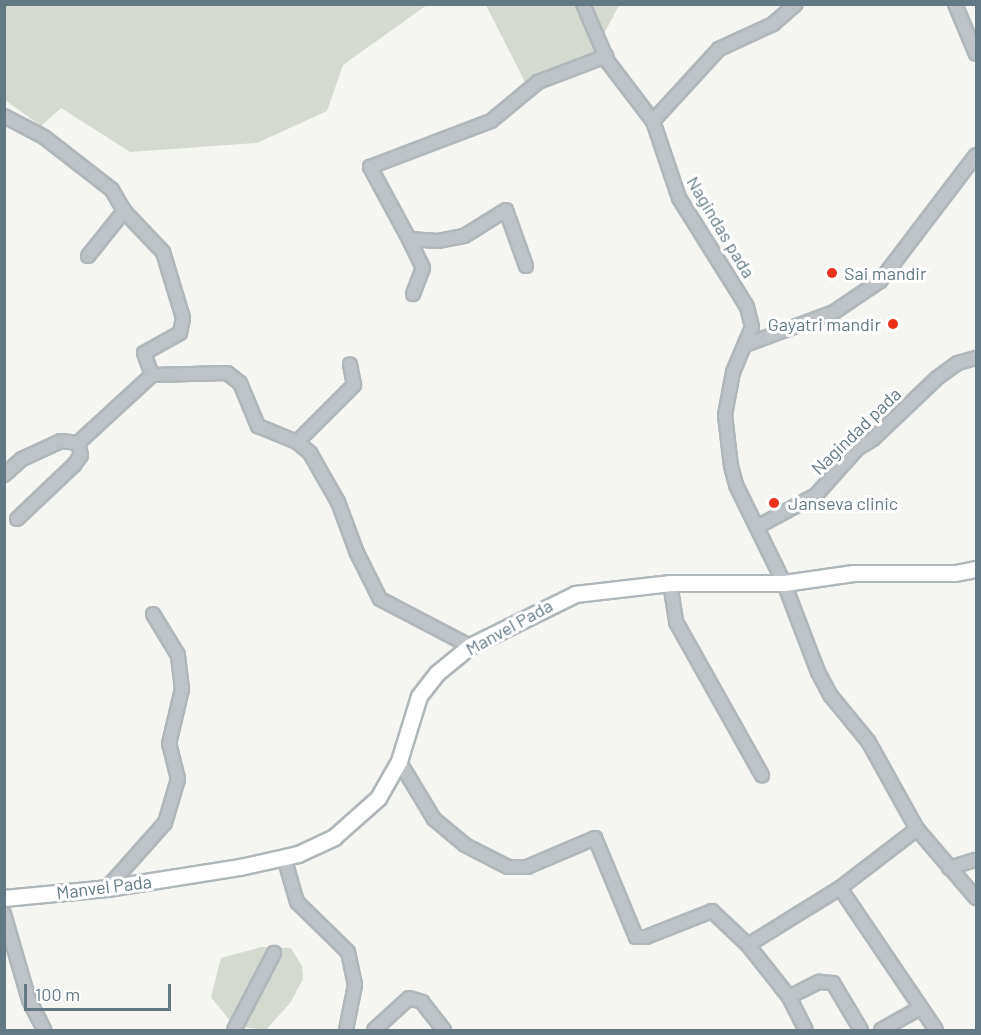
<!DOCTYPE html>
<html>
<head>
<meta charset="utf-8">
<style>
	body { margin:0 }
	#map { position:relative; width:981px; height:1035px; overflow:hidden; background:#f5f5f1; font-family:Barlow,sans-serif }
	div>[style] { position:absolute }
	.green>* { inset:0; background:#d5dad0 }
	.roads { filter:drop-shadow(2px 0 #b0b7ba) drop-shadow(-2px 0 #b0b7ba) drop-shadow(0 2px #b0b7ba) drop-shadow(0 -2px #b0b7ba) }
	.minor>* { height:12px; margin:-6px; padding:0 6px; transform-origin:6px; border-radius:6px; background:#bdc3c6 }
	.major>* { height:15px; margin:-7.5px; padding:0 7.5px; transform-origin:7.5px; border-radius:7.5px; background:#fff }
	.dots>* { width:16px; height:16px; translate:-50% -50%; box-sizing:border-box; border:3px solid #fff; border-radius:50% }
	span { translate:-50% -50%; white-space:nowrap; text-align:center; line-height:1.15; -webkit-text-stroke:6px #fff; paint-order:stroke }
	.street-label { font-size:18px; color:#627984 }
	.poi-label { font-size:18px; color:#627984 }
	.left { translate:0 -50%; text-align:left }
	.right { translate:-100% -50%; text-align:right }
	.frame { position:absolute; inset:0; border:6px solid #627984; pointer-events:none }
	.scale { position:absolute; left:24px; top:984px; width:147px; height:27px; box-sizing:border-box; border:3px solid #627984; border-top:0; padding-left:8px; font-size:18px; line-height:21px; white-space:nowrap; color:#627984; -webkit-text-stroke:4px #fff; paint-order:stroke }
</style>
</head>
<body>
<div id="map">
	<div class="green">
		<i style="clip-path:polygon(5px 4px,427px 4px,427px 5px,343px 65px,327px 111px,257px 143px,130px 152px,61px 108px,41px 126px,5px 100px)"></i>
		<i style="clip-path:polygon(486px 5px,619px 5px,593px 55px,526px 84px)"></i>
		<i style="clip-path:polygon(261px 947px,291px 948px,302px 966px,303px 979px,290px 1003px,266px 1030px,234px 1026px,211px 997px,221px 958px)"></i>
	</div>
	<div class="roads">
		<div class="minor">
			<i style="left:583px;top:4px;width:63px;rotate:66.7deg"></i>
			<i style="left:608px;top:62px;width:74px;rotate:52.7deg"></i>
			<i style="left:653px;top:121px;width:81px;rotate:71.3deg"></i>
			<i style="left:679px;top:198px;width:128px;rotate:58deg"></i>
			<i style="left:747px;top:307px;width:21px;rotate:76deg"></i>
			<i style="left:752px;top:327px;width:49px;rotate:112.9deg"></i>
			<i style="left:733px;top:372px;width:44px;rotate:100.5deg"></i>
			<i style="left:725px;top:415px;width:51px;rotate:83.3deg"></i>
			<i style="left:731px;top:466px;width:20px;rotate:75deg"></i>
			<i style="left:736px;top:485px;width:109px;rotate:63.9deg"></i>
			<i style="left:784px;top:583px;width:95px;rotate:69.1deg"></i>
			<i style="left:818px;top:672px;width:27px;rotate:62deg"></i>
			<i style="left:831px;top:696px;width:58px;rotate:50.6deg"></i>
			<i style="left:868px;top:741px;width:101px;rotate:60.9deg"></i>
			<i style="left:917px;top:829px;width:91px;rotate:49.5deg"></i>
			<i style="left:955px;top:4px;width:54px;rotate:67.2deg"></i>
			<i style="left:4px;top:116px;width:45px;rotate:27.7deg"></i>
			<i style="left:44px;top:137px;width:86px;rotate:37.9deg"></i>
			<i style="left:112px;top:190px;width:24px;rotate:60deg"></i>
			<i style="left:124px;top:211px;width:57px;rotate:46.4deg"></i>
			<i style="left:163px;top:252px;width:69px;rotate:73.1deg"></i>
			<i style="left:183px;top:318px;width:15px;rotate:101deg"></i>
			<i style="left:180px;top:333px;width:41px;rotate:150.9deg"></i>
			<i style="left:144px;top:353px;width:23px;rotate:70deg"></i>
			<i style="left:653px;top:121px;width:98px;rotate:-47.5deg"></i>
			<i style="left:719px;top:49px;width:60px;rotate:-24.8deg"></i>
			<i style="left:773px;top:24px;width:30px;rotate:-41deg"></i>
			<i style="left:409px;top:239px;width:32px;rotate:64deg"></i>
			<i style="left:423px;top:268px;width:28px;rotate:111deg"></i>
			<i style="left:88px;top:256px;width:58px;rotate:-51.3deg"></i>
			<i style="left:526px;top:266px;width:59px;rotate:-109.7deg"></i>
			<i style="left:506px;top:210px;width:49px;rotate:148.2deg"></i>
			<i style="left:464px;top:236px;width:26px;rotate:169deg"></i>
			<i style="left:438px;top:241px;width:29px;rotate:-176deg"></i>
			<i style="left:409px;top:239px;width:82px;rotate:-118.4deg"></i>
			<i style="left:370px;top:167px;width:129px;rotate:-20.8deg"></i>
			<i style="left:491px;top:121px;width:61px;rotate:-39.7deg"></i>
			<i style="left:538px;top:82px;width:73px;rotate:-20.9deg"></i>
			<i style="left:748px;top:344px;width:92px;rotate:-20.4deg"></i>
			<i style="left:834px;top:312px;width:55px;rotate:-34deg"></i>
			<i style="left:880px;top:281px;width:158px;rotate:-52.7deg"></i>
			<i style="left:297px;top:442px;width:81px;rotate:-45deg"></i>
			<i style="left:354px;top:385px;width:21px;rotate:-101deg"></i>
			<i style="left:4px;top:475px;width:24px;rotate:-42deg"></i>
			<i style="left:22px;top:459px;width:43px;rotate:-24.8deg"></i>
			<i style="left:61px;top:441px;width:17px;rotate:7deg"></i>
			<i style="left:17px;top:519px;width:79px;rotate:-43.5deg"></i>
			<i style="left:74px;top:465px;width:12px;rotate:-55deg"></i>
			<i style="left:81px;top:455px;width:12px;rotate:-104deg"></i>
			<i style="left:78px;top:443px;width:100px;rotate:-42.6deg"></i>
			<i style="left:152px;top:375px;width:75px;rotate:-1.5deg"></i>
			<i style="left:227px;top:373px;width:16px;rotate:38deg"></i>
			<i style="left:240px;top:383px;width:47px;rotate:67.3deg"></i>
			<i style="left:258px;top:426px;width:42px;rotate:22.3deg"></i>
			<i style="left:297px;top:442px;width:17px;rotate:40deg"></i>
			<i style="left:310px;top:453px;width:56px;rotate:60.3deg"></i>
			<i style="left:338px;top:502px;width:54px;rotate:69.6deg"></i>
			<i style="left:357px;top:553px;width:51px;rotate:63.4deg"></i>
			<i style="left:380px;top:599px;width:102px;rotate:27.6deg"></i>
			<i style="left:757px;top:527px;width:67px;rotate:-28.5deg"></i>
			<i style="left:816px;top:495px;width:62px;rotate:-48.3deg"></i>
			<i style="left:857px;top:449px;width:19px;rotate:-32deg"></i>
			<i style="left:873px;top:439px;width:88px;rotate:-43.6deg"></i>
			<i style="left:937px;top:378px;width:26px;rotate:-36deg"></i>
			<i style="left:958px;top:363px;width:19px;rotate:-16deg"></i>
			<i style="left:670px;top:583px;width:39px;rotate:81deg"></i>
			<i style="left:676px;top:622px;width:176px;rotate:60.7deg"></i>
			<i style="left:399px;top:761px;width:68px;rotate:58.9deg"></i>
			<i style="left:434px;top:819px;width:40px;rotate:40deg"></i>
			<i style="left:465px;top:845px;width:48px;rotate:27.1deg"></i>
			<i style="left:508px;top:867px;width:19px"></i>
			<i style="left:527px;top:867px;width:74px;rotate:-23.1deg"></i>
			<i style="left:595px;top:838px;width:107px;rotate:67.5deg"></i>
			<i style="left:636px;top:937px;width:10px"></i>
			<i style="left:646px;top:937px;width:71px;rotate:-21.5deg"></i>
			<i style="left:712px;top:911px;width:50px;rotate:43.4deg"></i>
			<i style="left:748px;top:945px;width:66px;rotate:51.7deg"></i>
			<i style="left:789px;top:997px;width:34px;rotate:-27deg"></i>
			<i style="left:819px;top:982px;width:14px;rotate:4deg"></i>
			<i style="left:833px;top:983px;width:55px;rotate:59.2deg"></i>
			<i style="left:284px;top:857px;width:47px;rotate:73.9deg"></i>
			<i style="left:297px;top:902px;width:71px;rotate:44.4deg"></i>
			<i style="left:348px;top:952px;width:34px;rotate:78deg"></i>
			<i style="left:355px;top:985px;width:46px;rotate:101.3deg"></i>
			<i style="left:949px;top:868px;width:28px;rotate:-17deg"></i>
			<i style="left:107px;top:888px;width:87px;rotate:-48.3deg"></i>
			<i style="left:165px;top:823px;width:46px;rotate:-73.5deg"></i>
			<i style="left:178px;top:779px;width:36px;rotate:-104deg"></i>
			<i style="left:169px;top:744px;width:57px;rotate:-76.7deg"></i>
			<i style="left:182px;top:689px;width:34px;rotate:-97deg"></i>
			<i style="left:178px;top:655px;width:48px;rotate:-121.4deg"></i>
			<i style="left:840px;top:888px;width:171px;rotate:55.9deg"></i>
			<i style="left:4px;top:914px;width:90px;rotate:73.8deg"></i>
			<i style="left:29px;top:1000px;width:34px;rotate:63deg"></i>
			<i style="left:748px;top:945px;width:108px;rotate:-31.8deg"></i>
			<i style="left:840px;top:888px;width:97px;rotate:-37.5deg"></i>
			<i style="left:789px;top:997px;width:37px;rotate:63deg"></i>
			<i style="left:234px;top:1030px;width:87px;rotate:-62.5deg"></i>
			<i style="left:374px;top:1030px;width:47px;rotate:-42.4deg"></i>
			<i style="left:409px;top:998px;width:14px;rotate:17deg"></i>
			<i style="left:422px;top:1002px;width:36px;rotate:52deg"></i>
			<i style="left:881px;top:1030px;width:45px;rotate:-29.4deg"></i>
		</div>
		<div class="major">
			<i style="left:4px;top:898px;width:103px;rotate:-5.5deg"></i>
			<i style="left:107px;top:888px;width:135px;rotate:-9deg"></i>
			<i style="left:240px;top:867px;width:59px;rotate:-12.6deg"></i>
			<i style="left:298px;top:854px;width:40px;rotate:-25deg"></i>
			<i style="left:334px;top:837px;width:59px;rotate:-41.6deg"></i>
			<i style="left:378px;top:798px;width:43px;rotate:-60.4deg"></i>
			<i style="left:399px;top:761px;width:68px;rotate:-72.9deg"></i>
			<i style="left:419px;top:696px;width:29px;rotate:-52deg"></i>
			<i style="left:437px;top:673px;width:43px;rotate:-39.3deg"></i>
			<i style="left:470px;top:646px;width:117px;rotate:-26.3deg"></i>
			<i style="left:575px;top:594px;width:96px;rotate:-6.6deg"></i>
			<i style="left:670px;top:583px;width:114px"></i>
			<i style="left:784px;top:583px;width:70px;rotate:-8.2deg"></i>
			<i style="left:853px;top:573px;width:102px"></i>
			<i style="left:955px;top:573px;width:21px;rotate:-11deg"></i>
		</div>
	</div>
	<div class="dots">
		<i style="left:832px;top:273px;background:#ec311a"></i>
		<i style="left:893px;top:324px;background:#ec311a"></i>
		<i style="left:774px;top:503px;background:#ec311a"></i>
	</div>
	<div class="street-label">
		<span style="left:721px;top:227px;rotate:59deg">Nagindas pada</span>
		<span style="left:856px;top:431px;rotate:-44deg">Nagindad pada</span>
		<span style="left:509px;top:627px;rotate:-29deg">Manvel Pada</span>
		<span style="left:104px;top:887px;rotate:-7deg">Manvel Pada</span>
	</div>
	<div class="poi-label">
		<span class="left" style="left:844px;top:273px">Sai mandir</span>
		<span class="right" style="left:881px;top:324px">Gayatri mandir</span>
		<span class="left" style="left:788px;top:503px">Janseva clinic</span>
	</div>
	<div class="frame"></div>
	<div class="scale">100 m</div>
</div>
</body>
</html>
